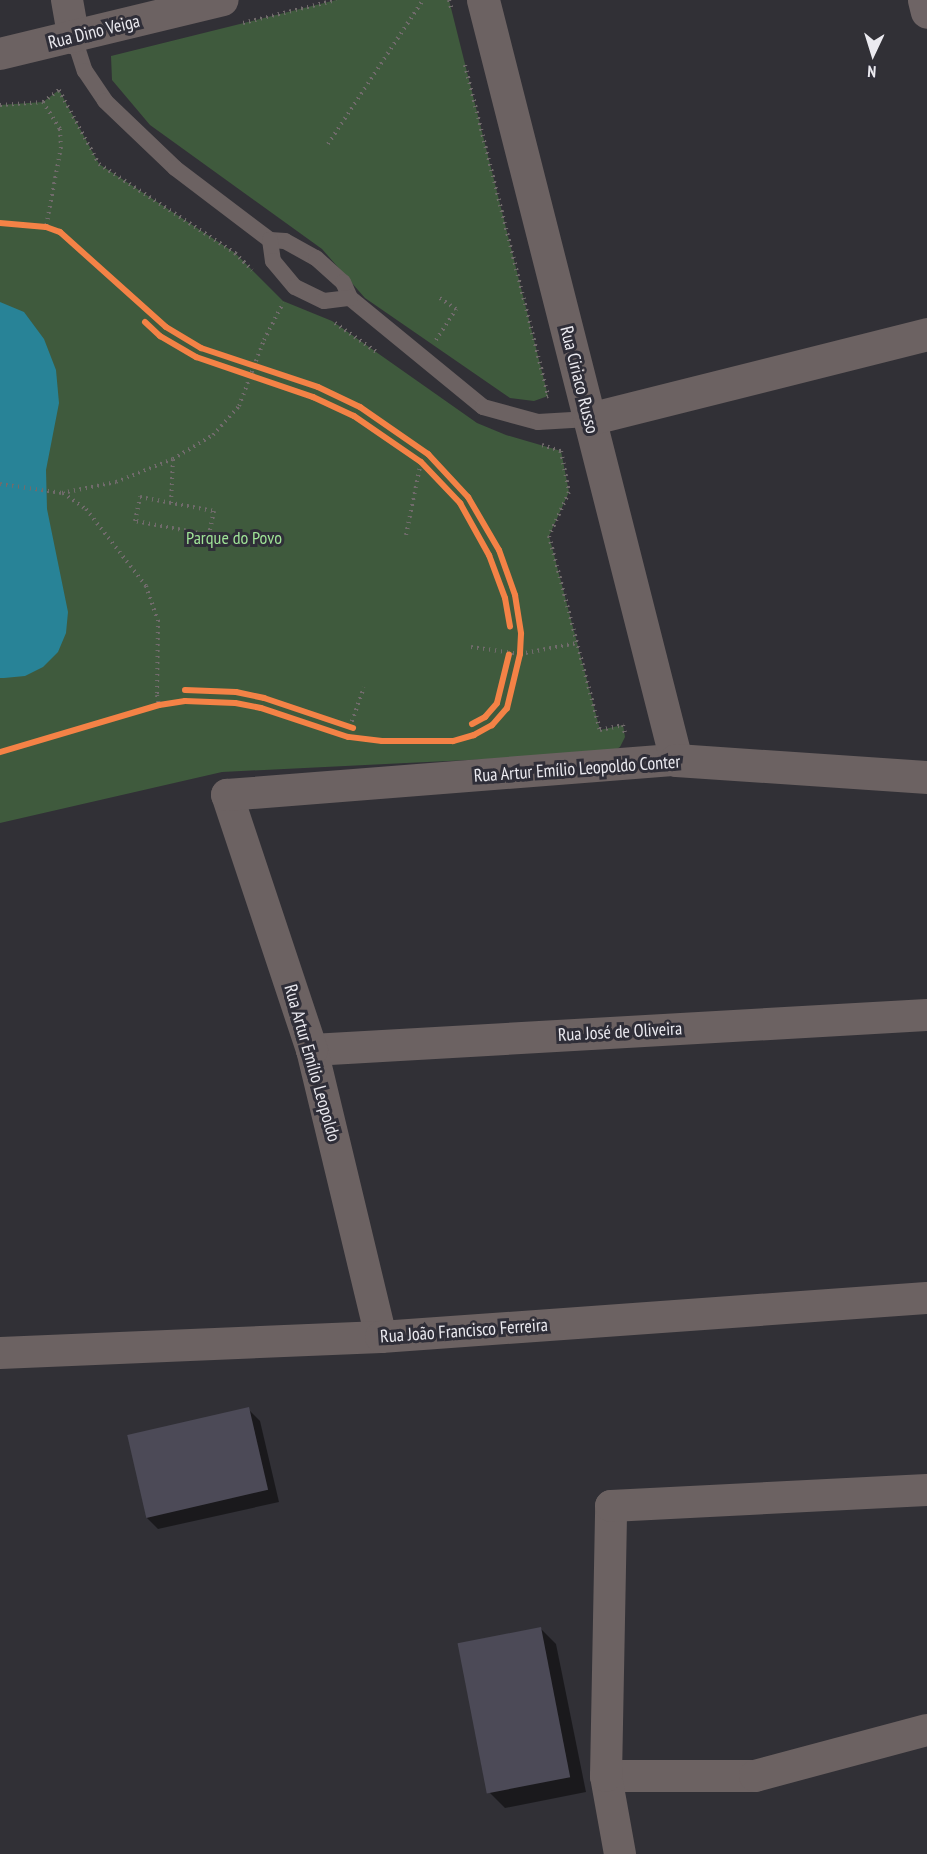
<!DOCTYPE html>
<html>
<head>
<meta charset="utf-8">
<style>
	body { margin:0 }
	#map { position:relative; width:927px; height:1854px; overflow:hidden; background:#313036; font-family:"PT Sans Narrow",sans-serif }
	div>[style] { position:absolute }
	.green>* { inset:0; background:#3f5a3d }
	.water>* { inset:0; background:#288397 }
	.shadow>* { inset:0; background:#0007 }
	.building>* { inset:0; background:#4c4a57; transform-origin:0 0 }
	.path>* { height:4px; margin-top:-2px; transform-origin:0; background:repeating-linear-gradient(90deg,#716b6c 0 1.5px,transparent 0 6px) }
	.service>* { height:16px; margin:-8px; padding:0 8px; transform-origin:8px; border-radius:8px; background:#6c6262 }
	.minor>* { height:32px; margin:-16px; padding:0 16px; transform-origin:16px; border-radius:16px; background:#6c6262 }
	.tertiary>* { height:33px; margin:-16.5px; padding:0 16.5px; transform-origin:16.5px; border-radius:16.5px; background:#6c6262 }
	.secondary>* { height:33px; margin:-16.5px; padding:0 16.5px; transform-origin:16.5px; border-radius:16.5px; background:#6e6465 }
	.cycleway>* { height:6px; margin:-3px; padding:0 3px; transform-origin:3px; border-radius:3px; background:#f48246 }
	span { translate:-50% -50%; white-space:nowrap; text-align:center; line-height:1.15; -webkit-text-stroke:6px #2f2e38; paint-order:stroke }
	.street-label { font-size:18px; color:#ebeaf0 }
	.park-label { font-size:18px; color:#9fe397 }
	.north { position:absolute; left:843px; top:24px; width:60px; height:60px; -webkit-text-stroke:4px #2f2e38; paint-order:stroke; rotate:184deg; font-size:16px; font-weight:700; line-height:24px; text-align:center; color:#ebeaf0 }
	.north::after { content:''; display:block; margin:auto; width:21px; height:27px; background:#ebeaf0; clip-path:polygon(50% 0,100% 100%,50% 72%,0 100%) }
</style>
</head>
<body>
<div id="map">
	<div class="green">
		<i style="clip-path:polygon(336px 0,449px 0,548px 396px,534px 401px,510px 398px,365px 298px,322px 249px,150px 125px,112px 80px,111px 56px)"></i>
		<i style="clip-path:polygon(59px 90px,99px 164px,235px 253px,283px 301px,332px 321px,477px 423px,506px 435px,561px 451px,569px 492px,549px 536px,600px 730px,623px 725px,625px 737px,620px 747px,610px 753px,222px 772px,0 823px,0 105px,43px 102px)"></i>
	</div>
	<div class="water">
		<i style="clip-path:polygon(0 302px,24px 312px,44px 339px,56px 370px,59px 403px,46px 470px,47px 509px,68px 612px,66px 633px,58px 652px,43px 667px,25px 676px,4px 678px,0 678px)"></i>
	</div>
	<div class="shadow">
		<i style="clip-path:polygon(248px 1409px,260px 1421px,279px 1502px,158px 1529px,146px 1517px)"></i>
		<i style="clip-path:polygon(541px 1629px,556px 1644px,586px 1792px,505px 1808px,490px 1793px)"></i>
	</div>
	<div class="building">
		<i style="left:249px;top:1407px;width:85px;height:125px;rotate:77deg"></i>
		<i style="left:541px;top:1627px;width:153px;height:85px;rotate:79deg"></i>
	</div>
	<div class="path">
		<i style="left:449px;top:0;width:11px;rotate:75deg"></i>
		<i style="left:243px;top:23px;width:96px;rotate:-13.9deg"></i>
		<i style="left:465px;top:65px;width:341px;rotate:75.9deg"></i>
		<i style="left:548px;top:396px;width:5px;rotate:158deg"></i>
		<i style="left:43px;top:102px;width:32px;rotate:58deg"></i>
		<i style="left:60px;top:129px;width:18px;rotate:87deg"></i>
		<i style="left:61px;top:147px;width:81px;rotate:100.6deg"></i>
		<i style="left:0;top:105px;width:43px;rotate:-4deg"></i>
		<i style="left:43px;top:102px;width:20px;rotate:-37deg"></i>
		<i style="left:59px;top:90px;width:84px;rotate:61.6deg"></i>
		<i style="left:99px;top:164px;width:163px;rotate:33.2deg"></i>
		<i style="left:235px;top:253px;width:24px;rotate:45deg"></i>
		<i style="left:328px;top:144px;width:173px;rotate:-56.6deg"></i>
		<i style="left:335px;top:323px;width:52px;rotate:34.9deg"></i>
		<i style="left:436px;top:340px;width:37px;rotate:-57deg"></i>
		<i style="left:456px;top:309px;width:23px;rotate:-146deg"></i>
		<i style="left:542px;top:445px;width:20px;rotate:18deg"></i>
		<i style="left:561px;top:451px;width:42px;rotate:79deg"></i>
		<i style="left:569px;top:492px;width:48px;rotate:114.4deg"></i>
		<i style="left:549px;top:536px;width:201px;rotate:75.3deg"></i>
		<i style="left:600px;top:730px;width:24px;rotate:-12deg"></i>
		<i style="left:623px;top:725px;width:9px;rotate:77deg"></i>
		<i style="left:0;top:484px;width:63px;rotate:8.3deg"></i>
		<i style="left:62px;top:493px;width:55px;rotate:-11.5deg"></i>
		<i style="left:116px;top:482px;width:61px;rotate:-22deg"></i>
		<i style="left:173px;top:459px;width:47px;rotate:-31deg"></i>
		<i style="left:213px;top:435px;width:39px;rotate:-48deg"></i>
		<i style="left:239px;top:406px;width:71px;rotate:-69.3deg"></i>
		<i style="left:264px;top:340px;width:42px;rotate:-62.8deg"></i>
		<i style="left:63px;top:493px;width:28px;rotate:35deg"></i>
		<i style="left:86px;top:509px;width:98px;rotate:52.1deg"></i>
		<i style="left:146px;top:586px;width:36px;rotate:71deg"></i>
		<i style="left:158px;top:620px;width:75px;rotate:90.8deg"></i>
		<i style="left:157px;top:695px;width:10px;rotate:79deg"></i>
		<i style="left:140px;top:497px;width:75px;rotate:10.7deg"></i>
		<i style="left:214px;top:511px;width:25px;rotate:102deg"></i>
		<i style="left:209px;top:535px;width:75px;rotate:-169.3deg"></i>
		<i style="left:135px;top:521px;width:25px;rotate:-78deg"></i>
		<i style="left:171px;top:503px;width:44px;rotate:-87.4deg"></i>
		<i style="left:406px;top:535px;width:75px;rotate:-78.4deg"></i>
		<i style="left:471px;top:647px;width:49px;rotate:8.1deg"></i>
		<i style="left:520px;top:654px;width:58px;rotate:-10.9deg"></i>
		<i style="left:350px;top:727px;width:42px;rotate:-70.7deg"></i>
	</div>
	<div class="service">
		<i style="left:74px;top:38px;width:35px;rotate:72deg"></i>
		<i style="left:85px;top:71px;width:36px;rotate:56deg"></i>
		<i style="left:105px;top:101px;width:97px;rotate:43.7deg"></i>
		<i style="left:175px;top:168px;width:119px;rotate:37.2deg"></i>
		<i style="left:270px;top:240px;width:15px;rotate:4deg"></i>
		<i style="left:285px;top:241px;width:35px;rotate:29deg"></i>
		<i style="left:316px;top:258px;width:36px;rotate:42deg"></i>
		<i style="left:343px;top:282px;width:17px;rotate:66deg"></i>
		<i style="left:350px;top:298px;width:172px;rotate:39.3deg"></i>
		<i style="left:483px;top:407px;width:57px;rotate:15.3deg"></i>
		<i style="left:538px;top:422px;width:51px;rotate:-3.4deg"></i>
		<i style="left:270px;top:240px;width:21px;rotate:82deg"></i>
		<i style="left:273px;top:261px;width:34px;rotate:50deg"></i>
		<i style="left:295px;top:287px;width:32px;rotate:26deg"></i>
		<i style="left:324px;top:301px;width:26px;rotate:-7deg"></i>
	</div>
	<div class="minor">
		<i style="left:67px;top:0;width:39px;rotate:80deg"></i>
		<i style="left:0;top:54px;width:229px;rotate:-13.6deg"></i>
		<i style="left:312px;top:1050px;width:616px;rotate:-3.26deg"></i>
		<i style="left:381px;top:1337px;width:295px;rotate:-103.5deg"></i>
		<i style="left:312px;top:1050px;width:269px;rotate:-108.4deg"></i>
		<i style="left:227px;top:795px;width:450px;rotate:-4.5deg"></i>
		<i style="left:0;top:1353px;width:381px;rotate:-2.4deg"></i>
		<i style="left:381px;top:1337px;width:547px;rotate:-4.09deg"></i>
		<i style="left:606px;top:1776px;width:149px"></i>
		<i style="left:755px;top:1776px;width:178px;rotate:-15deg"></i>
		<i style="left:620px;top:1854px;width:79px;rotate:-100.2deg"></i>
		<i style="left:606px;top:1776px;width:270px;rotate:-88.9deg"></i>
		<i style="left:611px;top:1506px;width:316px;rotate:-2.9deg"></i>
	</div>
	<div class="tertiary">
		<i style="left:483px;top:0;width:784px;rotate:75.75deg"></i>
		<i style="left:676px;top:760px;width:252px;rotate:3.9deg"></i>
		<i style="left:589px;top:419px;width:349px;rotate:-14.1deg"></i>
	</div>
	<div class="secondary">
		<i style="left:924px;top:0;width:12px;rotate:76deg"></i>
	</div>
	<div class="cycleway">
		<i style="left:0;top:223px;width:46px;rotate:5deg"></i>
		<i style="left:46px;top:227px;width:15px;rotate:20deg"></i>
		<i style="left:60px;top:232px;width:142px;rotate:41.9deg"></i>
		<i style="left:166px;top:327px;width:41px;rotate:31deg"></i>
		<i style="left:201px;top:348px;width:123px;rotate:18.4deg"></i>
		<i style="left:318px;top:387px;width:47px;rotate:25.5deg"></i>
		<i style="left:360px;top:407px;width:83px;rotate:34.7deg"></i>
		<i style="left:428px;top:454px;width:59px;rotate:47.1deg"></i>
		<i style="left:468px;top:497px;width:61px;rotate:59.7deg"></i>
		<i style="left:499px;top:550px;width:48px;rotate:70.4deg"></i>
		<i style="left:515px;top:595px;width:39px;rotate:81deg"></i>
		<i style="left:521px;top:634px;width:20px;rotate:93deg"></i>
		<i style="left:520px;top:654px;width:56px;rotate:103.5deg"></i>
		<i style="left:507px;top:708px;width:23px;rotate:131deg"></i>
		<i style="left:492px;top:725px;width:21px;rotate:151deg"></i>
		<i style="left:474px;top:735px;width:22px;rotate:164deg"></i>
		<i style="left:453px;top:741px;width:71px;rotate:180deg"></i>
		<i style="left:382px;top:741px;width:34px;rotate:-173deg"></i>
		<i style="left:348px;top:737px;width:92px;rotate:-161.6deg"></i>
		<i style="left:261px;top:708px;width:26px;rotate:-169deg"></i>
		<i style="left:235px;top:703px;width:50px;rotate:-177.7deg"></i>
		<i style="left:185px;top:701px;width:26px;rotate:171deg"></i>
		<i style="left:159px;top:705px;width:166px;rotate:163.5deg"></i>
		<i style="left:145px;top:322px;width:21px;rotate:43deg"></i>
		<i style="left:160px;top:336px;width:42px;rotate:30.3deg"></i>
		<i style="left:196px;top:357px;width:124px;rotate:18.9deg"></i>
		<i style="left:313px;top:397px;width:45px;rotate:24.9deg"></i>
		<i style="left:354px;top:416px;width:81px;rotate:34.5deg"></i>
		<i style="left:421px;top:462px;width:57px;rotate:46.4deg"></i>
		<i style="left:460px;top:503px;width:60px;rotate:60.9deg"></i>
		<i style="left:489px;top:555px;width:46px;rotate:69.6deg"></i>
		<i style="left:505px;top:598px;width:29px;rotate:80deg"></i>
		<i style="left:185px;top:690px;width:51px;rotate:2.2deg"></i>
		<i style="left:236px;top:692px;width:29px;rotate:12deg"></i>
		<i style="left:264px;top:698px;width:94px;rotate:18.6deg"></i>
		<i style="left:472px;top:724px;width:15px;rotate:-28deg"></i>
		<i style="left:485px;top:717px;width:18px;rotate:-49deg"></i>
		<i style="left:497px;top:703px;width:50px;rotate:-76.2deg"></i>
	</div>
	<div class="street-label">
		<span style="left:94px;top:32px;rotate:-14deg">Rua Dino Veiga</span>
		<span style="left:579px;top:380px;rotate:76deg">Rua Ciriaco Russo</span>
		<span style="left:577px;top:769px;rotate:-4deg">Rua Artur Emílio Leopoldo Conter</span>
		<span style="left:620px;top:1032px;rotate:-3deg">Rua José de Oliveira</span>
		<span style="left:312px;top:1063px;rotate:74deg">Rua Artur Emílio Leopoldo</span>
		<span style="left:464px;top:1331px;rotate:-4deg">Rua João Francisco Ferreira</span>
	</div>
	<div class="park-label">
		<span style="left:234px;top:538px">Parque do Povo</span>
	</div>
	<div class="north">N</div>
</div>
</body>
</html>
